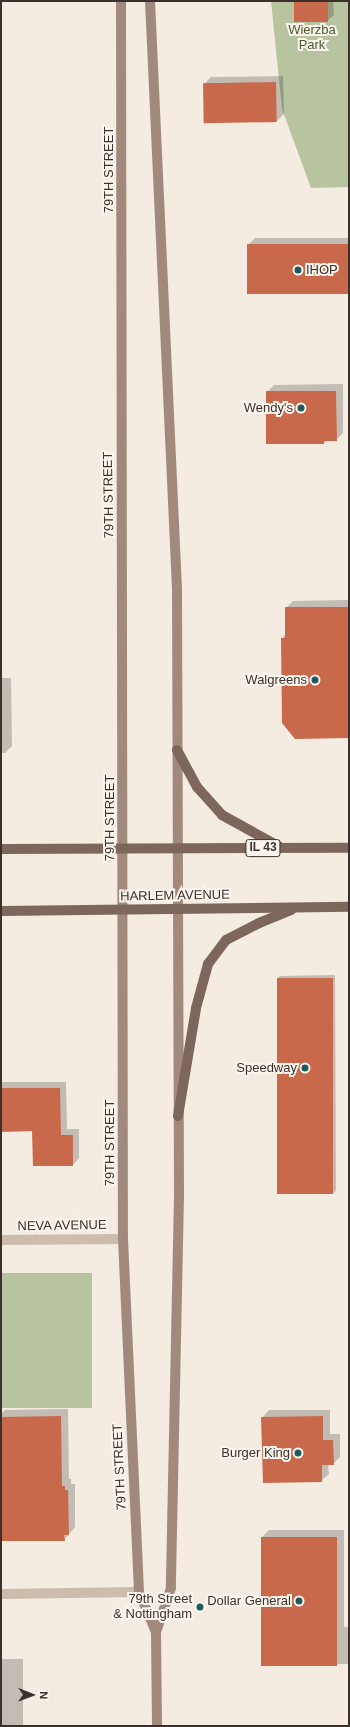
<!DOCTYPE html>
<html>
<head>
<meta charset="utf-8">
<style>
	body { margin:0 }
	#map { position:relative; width:350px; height:1727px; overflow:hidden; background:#f4ebe1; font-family:Helvetica,sans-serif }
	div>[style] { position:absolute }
	.green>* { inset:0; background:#b8c4a0; transform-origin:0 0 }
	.shadow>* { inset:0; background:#0003; transform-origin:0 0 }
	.building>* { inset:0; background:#c8694b; transform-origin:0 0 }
	.street>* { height:10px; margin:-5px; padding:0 5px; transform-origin:5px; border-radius:5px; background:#cdbbac }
	.secondary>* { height:10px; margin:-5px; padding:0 5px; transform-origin:5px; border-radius:5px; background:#a18a7d }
	.primary>* { height:10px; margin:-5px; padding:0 5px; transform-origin:5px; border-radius:5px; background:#7d675c }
	.dots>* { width:11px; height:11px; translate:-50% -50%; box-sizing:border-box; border:2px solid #fbf5ee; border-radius:50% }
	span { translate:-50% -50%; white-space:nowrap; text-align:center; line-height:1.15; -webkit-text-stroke:4px #fbf5ee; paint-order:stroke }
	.shield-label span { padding:1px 3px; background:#fbf5ee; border:1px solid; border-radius:3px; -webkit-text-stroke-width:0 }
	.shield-label { font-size:12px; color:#3b302b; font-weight:700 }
	.park-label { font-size:13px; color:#4a5a2e }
	.street-label { font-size:13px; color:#3b302b }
	.poi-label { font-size:13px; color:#3b302b }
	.left { translate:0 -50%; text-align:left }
	.right { translate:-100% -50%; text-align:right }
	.frame { position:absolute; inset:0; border:2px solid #3b302b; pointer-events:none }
	.north { position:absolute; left:12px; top:1675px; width:40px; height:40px; -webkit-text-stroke:3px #fbf5ee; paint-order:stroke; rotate:91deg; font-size:11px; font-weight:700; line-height:16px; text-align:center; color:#3b302b }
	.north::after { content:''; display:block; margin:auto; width:14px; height:18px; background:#3b302b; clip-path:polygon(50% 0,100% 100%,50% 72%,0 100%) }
</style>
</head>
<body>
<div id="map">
	<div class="green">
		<i style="clip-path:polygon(271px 1px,349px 1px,349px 187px,311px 188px,282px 109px)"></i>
		<i style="left:92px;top:1273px;width:135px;height:91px;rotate:90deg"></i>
	</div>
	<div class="shadow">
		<i style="clip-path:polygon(295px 1px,333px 1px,334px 15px,328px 20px)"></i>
		<i style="clip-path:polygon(283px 76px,284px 114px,277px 121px,205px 122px,204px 84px,211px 77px)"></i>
		<i style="clip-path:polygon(255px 238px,349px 238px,349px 293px,248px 245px)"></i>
		<i style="clip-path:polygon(343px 384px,343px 433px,336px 440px,327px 440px,324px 443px,267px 392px,274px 385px)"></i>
		<i style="clip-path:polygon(349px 600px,349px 737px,282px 638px,286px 634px,286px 608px,293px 601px)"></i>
		<i style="clip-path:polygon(1px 678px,11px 678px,12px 746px,5px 753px,1px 753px)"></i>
		<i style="clip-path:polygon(335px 975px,336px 1191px,333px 1193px,278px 978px,280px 976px)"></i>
		<i style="clip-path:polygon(1px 1082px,66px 1082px,67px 1129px,79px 1129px,79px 1158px,73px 1165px,33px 1130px,1px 1131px)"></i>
		<i style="clip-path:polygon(68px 1409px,69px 1479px,71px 1479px,71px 1484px,75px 1484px,75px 1527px,64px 1540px,1px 1540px,1px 1414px,5px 1410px)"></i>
		<i style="clip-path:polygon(269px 1410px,330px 1410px,330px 1434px,340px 1434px,340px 1457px,333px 1464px,328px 1464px,329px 1474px,321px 1481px,262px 1418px)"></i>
		<i style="clip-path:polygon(269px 1530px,344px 1530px,344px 1627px,349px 1627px,349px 1726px,349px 1664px,262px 1665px,262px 1537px)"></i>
		<i style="left:1px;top:1659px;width:22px;height:67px"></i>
	</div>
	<div class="building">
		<i style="left:294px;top:1px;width:34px;height:21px"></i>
		<i style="left:276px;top:82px;width:40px;height:73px;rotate:89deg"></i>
		<i style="left:349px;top:244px;width:50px;height:102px;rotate:90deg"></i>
		<i style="clip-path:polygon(266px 391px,336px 391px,337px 441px,324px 441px,324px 444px,266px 444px)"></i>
		<i style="clip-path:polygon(285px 607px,349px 607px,349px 738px,295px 739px,282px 723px,281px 638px,285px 638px)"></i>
		<i style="left:277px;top:978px;width:56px;height:216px"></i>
		<i style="clip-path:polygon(1px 1088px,60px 1088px,61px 1135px,73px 1135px,73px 1166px,33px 1166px,32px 1131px,1px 1132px)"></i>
		<i style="clip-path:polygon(61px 1416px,62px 1486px,65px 1486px,65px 1490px,68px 1490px,69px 1535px,64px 1535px,65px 1541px,1px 1541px,1px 1417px)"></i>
		<i style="clip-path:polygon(323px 1416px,323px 1440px,333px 1440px,334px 1465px,322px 1465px,322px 1482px,263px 1483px,261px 1417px)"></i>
		<i style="left:261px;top:1537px;width:76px;height:129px"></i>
	</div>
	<div class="street">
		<i style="left:1px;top:1240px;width:122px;rotate:-0.5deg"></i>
		<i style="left:1px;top:1594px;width:138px;rotate:-0.8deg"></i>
	</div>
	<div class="secondary">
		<i style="left:121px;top:1px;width:1238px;rotate:89.91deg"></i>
		<i style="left:123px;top:1239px;width:353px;rotate:87.4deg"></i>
		<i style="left:139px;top:1592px;width:43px;rotate:67deg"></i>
		<i style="left:150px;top:1px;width:589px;rotate:87.37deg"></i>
		<i style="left:177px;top:589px;width:607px;rotate:89.81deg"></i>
		<i style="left:179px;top:1196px;width:392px;rotate:91.2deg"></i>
		<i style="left:171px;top:1588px;width:46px;rotate:108.8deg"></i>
		<i style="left:156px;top:1632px;width:94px;rotate:89.4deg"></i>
	</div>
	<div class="primary">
		<i style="left:177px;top:750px;width:42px;rotate:61.6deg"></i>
		<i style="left:197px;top:787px;width:38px;rotate:48deg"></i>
		<i style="left:222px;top:815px;width:66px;rotate:28.9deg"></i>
		<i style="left:1px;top:849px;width:348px;rotate:-0.2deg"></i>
		<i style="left:1px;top:911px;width:348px;rotate:-0.7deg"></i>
		<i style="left:178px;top:1116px;width:109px;rotate:-80.5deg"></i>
		<i style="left:196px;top:1008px;width:46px;rotate:-74.7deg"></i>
		<i style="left:208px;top:964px;width:30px;rotate:-53deg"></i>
		<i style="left:226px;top:940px;width:37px;rotate:-27deg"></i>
		<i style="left:259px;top:923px;width:35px;rotate:-22deg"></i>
	</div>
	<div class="dots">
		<i style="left:298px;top:270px;background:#1f5a5e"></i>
		<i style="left:301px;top:408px;background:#1f5a5e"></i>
		<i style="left:315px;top:680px;background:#1f5a5e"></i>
		<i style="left:305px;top:1068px;background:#1f5a5e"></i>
		<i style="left:298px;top:1453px;background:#1f5a5e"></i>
		<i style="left:299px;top:1601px;background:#1f5a5e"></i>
		<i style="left:200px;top:1607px;background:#1f5a5e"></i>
	</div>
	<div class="shield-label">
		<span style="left:263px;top:848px">IL 43</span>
	</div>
	<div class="park-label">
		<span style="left:312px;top:38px">Wierzba<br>Park</span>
	</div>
	<div class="street-label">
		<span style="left:109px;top:170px;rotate:-90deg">79TH STREET</span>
		<span style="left:109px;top:495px;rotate:-91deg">79TH STREET</span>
		<span style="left:110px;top:818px;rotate:-90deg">79TH STREET</span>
		<span style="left:175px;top:896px;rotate:-1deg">HARLEM AVENUE</span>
		<span style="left:110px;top:1143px;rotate:-90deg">79TH STREET</span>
		<span style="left:62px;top:1226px;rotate:-1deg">NEVA AVENUE</span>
		<span style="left:120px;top:1467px;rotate:-93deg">79TH STREET</span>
	</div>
	<div class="poi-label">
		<span class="left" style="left:306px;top:270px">IHOP</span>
		<span class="right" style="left:293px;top:408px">Wendy's</span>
		<span class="right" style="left:307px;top:680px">Walgreens</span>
		<span class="right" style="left:297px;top:1068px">Speedway</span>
		<span class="right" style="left:290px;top:1453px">Burger King</span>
		<span class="right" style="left:192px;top:1607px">79th Street<br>&amp; Nottingham</span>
		<span class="right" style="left:291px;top:1601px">Dollar General</span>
	</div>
	<div class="frame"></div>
	<div class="north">N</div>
</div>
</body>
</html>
